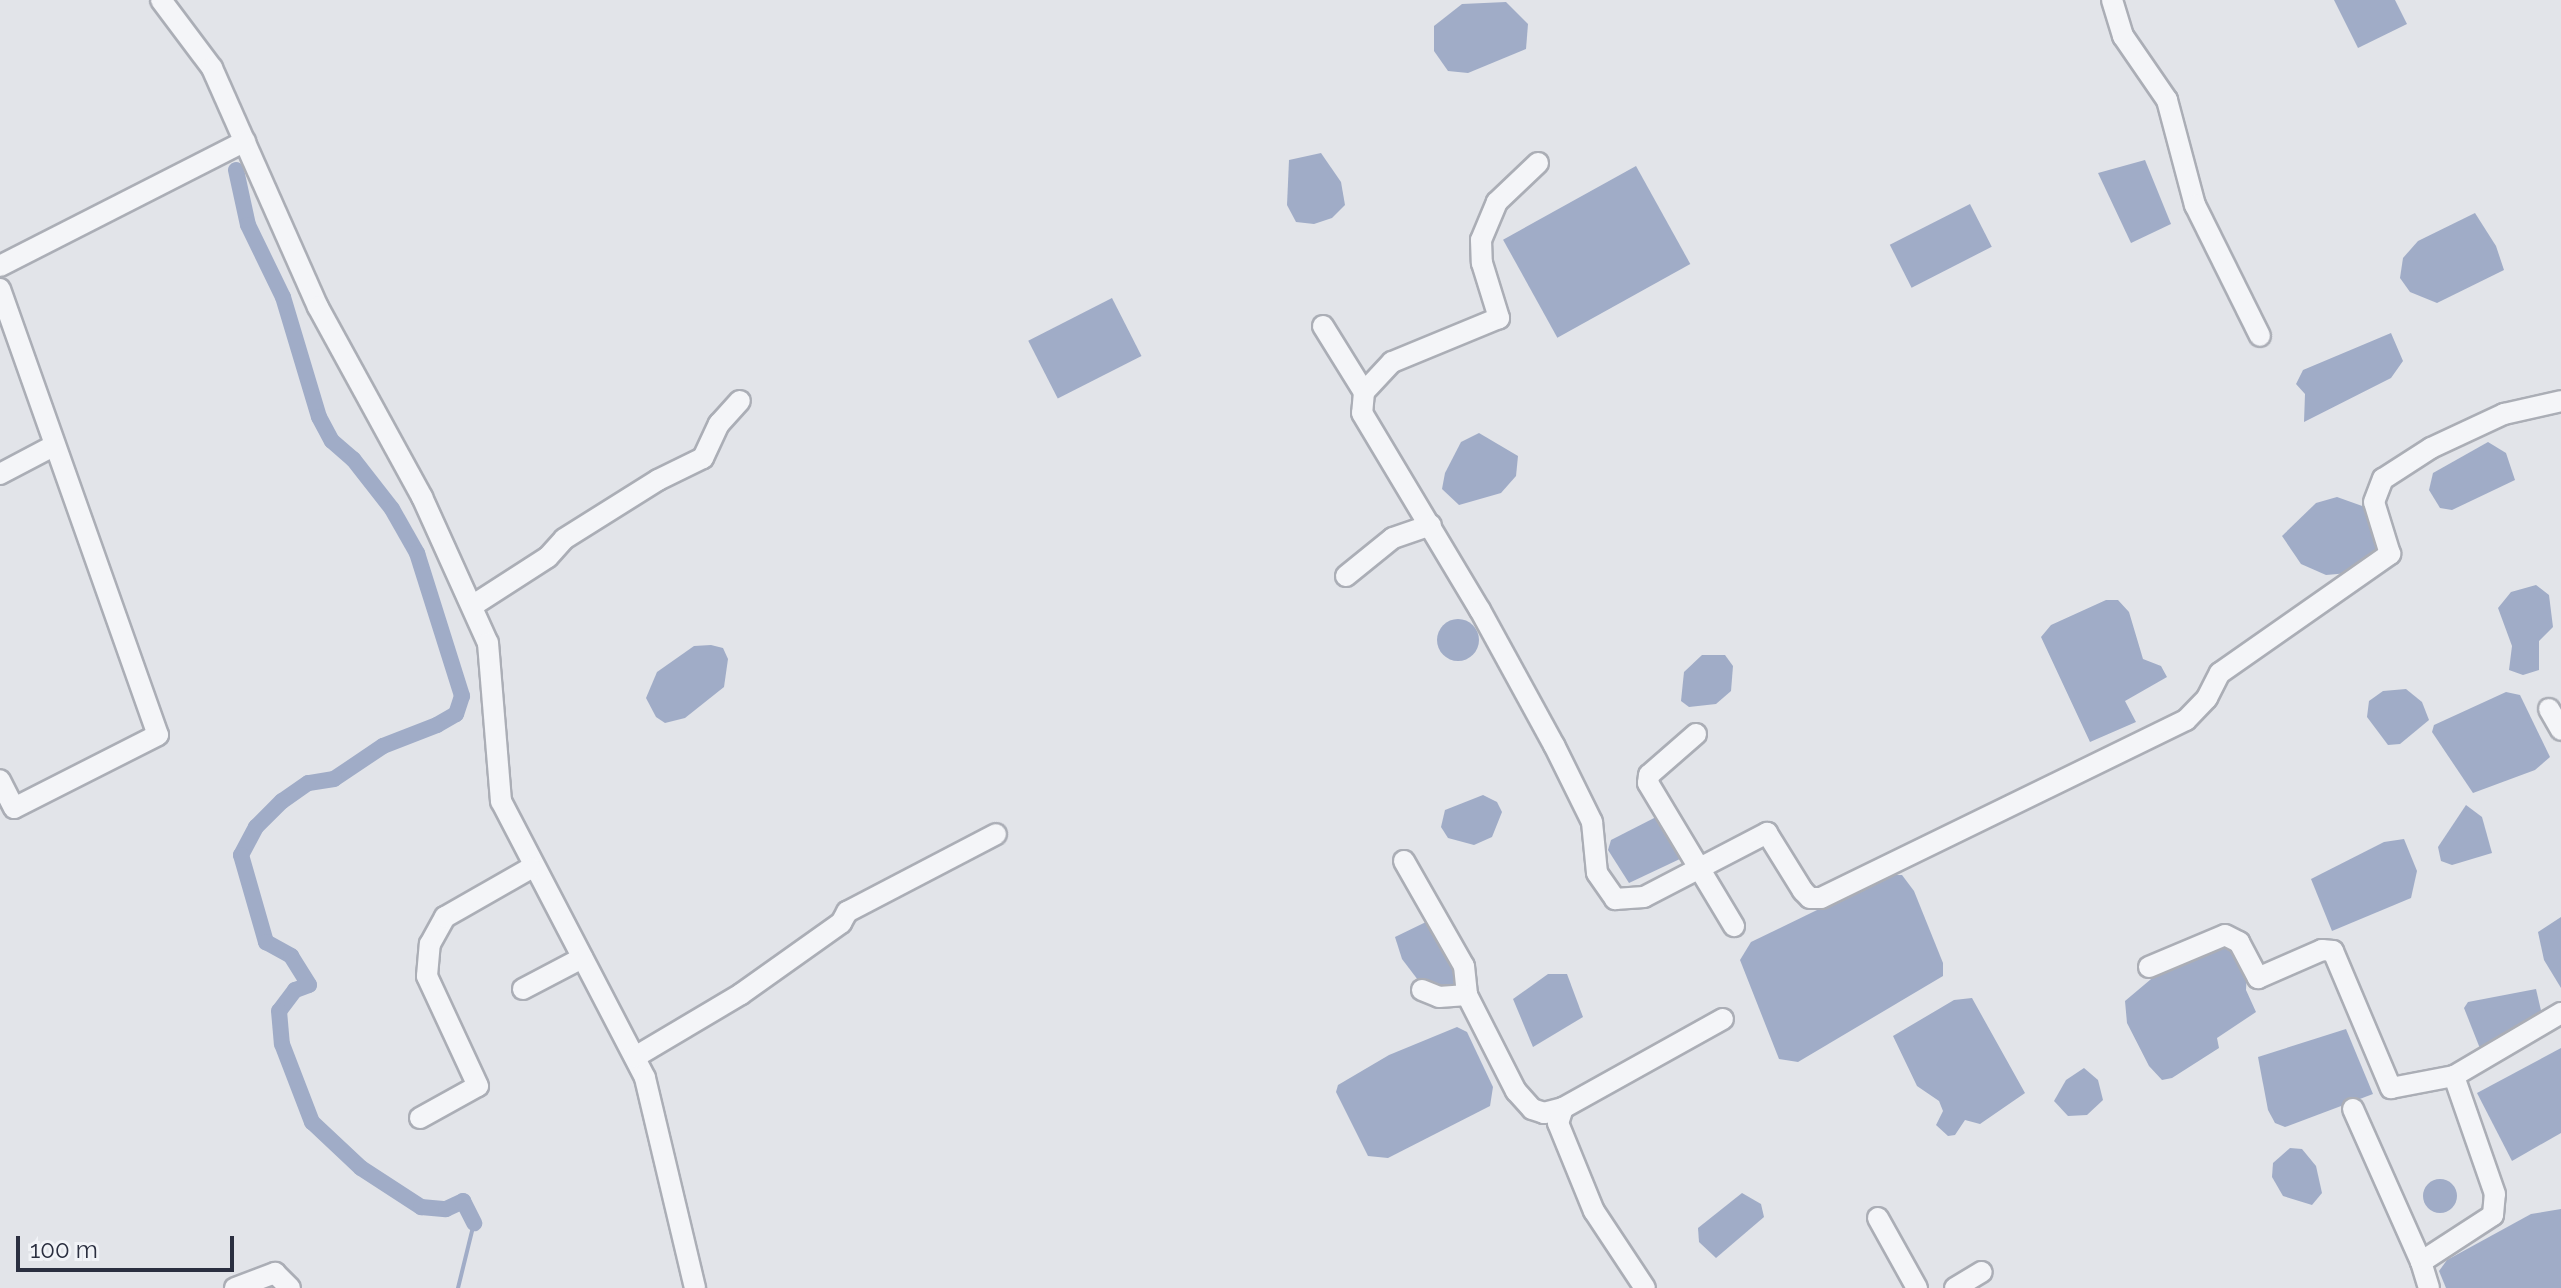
<!DOCTYPE html>
<html>
<head>
<meta charset="utf-8">
<style>
	body { margin:0 }
	#map { position:relative; width:2561px; height:1288px; overflow:hidden; background:#e2e4e9; font-family:Raleway,sans-serif }
	div>[style] { position:absolute }
	.water>* { inset:0; background:#a0acc7; transform-origin:0 0 }
	.round { border-radius:50% }
	.stream>* { height:4px; margin:-2px; padding:0 2px; transform-origin:2px; border-radius:2px; background:#a0acc7 }
	.canal>* { height:16px; margin:-8px; padding:0 8px; transform-origin:8px; border-radius:8px; background:#a0acc7 }
	.roads { filter:drop-shadow(2px 0 #abaeb6) drop-shadow(-2px 0 #abaeb6) drop-shadow(0 2px #abaeb6) drop-shadow(0 -2px #abaeb6) }
	.minor>* { height:20px; margin:-10px; padding:0 10px; transform-origin:10px; border-radius:10px; background:#f4f5f8 }
	span { translate:-50% -50%; white-space:nowrap; text-align:center; line-height:1.15; -webkit-text-stroke:8px #f1f3f7; paint-order:stroke }
	.scale { position:absolute; left:16px; top:1236px; width:218px; height:36px; box-sizing:border-box; border:4px solid #2b2f40; border-top:0; padding-left:10px; font-size:24px; line-height:28px; white-space:nowrap; color:#2b2f40; -webkit-text-stroke:6px #f1f3f7; paint-order:stroke }
</style>
</head>
<body>
<div id="map">
	<div class="water">
		<i style="clip-path:polygon(2334px 0,2395px 0,2407px 24px,2358px 48px)"></i>
		<i style="clip-path:polygon(1506px 2px,1528px 24px,1526px 49px,1468px 73px,1448px 71px,1434px 51px,1434px 26px,1462px 4px)"></i>
		<i style="clip-path:polygon(1321px 153px,1341px 182px,1345px 205px,1332px 218px,1314px 224px,1296px 222px,1287px 205px,1289px 160px)"></i>
		<i style="clip-path:polygon(2145px 160px,2171px 224px,2131px 243px,2098px 173px)"></i>
		<i style="left:1636px;top:166px;width:112px;height:152px;rotate:61deg"></i>
		<i style="left:1970px;top:204px;width:48px;height:90px;rotate:63deg"></i>
		<i style="clip-path:polygon(2475px 213px,2496px 246px,2504px 270px,2437px 303px,2410px 292px,2400px 278px,2403px 258px,2418px 241px)"></i>
		<i style="left:1112px;top:298px;width:65px;height:94px;rotate:63deg"></i>
		<i style="clip-path:polygon(2391px 333px,2403px 361px,2391px 378px,2304px 422px,2305px 394px,2296px 384px,2303px 370px)"></i>
		<i style="clip-path:polygon(1479px 433px,1518px 456px,1516px 476px,1501px 493px,1459px 505px,1442px 489px,1445px 473px,1461px 442px)"></i>
		<i style="clip-path:polygon(2488px 442px,2506px 453px,2515px 480px,2452px 510px,2440px 508px,2429px 490px,2433px 473px)"></i>
		<i style="clip-path:polygon(2337px 497px,2365px 507px,2381px 554px,2349px 573px,2326px 575px,2301px 564px,2282px 536px,2316px 503px)"></i>
		<i style="clip-path:polygon(2536px 585px,2549px 595px,2553px 627px,2539px 641px,2539px 670px,2523px 675px,2509px 670px,2512px 646px,2498px 608px,2511px 592px)"></i>
		<i style="clip-path:polygon(2106px 600px,2118px 600px,2129px 612px,2143px 659px,2161px 666px,2167px 677px,2125px 701px,2136px 722px,2090px 742px,2041px 637px,2051px 625px)"></i>
		<i class="round" style="left:1437px;top:619px;width:42px;height:42px"></i>
		<i style="clip-path:polygon(711px 645px,723px 648px,728px 659px,724px 687px,685px 718px,665px 723px,656px 717px,646px 698px,657px 672px,694px 646px)"></i>
		<i style="clip-path:polygon(1702px 655px,1725px 655px,1733px 666px,1731px 691px,1716px 704px,1689px 707px,1681px 701px,1684px 672px)"></i>
		<i style="clip-path:polygon(2406px 689px,2422px 702px,2429px 720px,2400px 744px,2388px 745px,2367px 717px,2369px 701px,2383px 691px)"></i>
		<i style="clip-path:polygon(2506px 692px,2520px 695px,2550px 757px,2535px 770px,2473px 793px,2432px 732px,2434px 725px)"></i>
		<i style="clip-path:polygon(1483px 795px,1497px 802px,1502px 812px,1492px 837px,1474px 845px,1448px 838px,1441px 827px,1445px 810px)"></i>
		<i style="clip-path:polygon(2466px 805px,2482px 817px,2492px 853px,2452px 865px,2441px 861px,2438px 847px)"></i>
		<i style="clip-path:polygon(1662px 814px,1682px 858px,1629px 883px,1608px 850px,1611px 840px)"></i>
		<i style="clip-path:polygon(2404px 839px,2417px 871px,2411px 898px,2332px 931px,2311px 879px,2384px 842px)"></i>
		<i style="clip-path:polygon(1889px 875px,1902px 875px,1914px 891px,1943px 963px,1943px 976px,1798px 1062px,1779px 1059px,1740px 960px,1751px 942px)"></i>
		<i style="clip-path:polygon(2561px 917px,2561px 988px,2544px 960px,2538px 932px)"></i>
		<i style="clip-path:polygon(1428px 921px,1457px 963px,1458px 982px,1442px 991px,1421px 984px,1402px 959px,1395px 937px)"></i>
		<i style="clip-path:polygon(2229px 943px,2247px 969px,2246px 990px,2256px 1012px,2217px 1038px,2219px 1048px,2172px 1078px,2162px 1080px,2149px 1066px,2127px 1023px,2125px 1001px,2163px 969px)"></i>
		<i style="clip-path:polygon(1548px 974px,1567px 974px,1583px 1017px,1533px 1047px,1513px 999px)"></i>
		<i style="clip-path:polygon(2536px 989px,2543px 1019px,2481px 1051px,2464px 1008px,2468px 1002px)"></i>
		<i style="clip-path:polygon(1972px 998px,2025px 1093px,1980px 1124px,1965px 1120px,1955px 1135px,1948px 1136px,1936px 1125px,1943px 1111px,1939px 1101px,1917px 1086px,1893px 1036px,1954px 1000px)"></i>
		<i style="clip-path:polygon(1457px 1027px,1467px 1032px,1493px 1087px,1490px 1106px,1388px 1158px,1368px 1156px,1336px 1092px,1338px 1085px,1389px 1055px)"></i>
		<i style="clip-path:polygon(2346px 1029px,2373px 1094px,2285px 1127px,2275px 1123px,2268px 1110px,2258px 1057px)"></i>
		<i style="clip-path:polygon(2561px 1048px,2561px 1133px,2512px 1161px,2477px 1093px)"></i>
		<i style="clip-path:polygon(2084px 1068px,2098px 1080px,2103px 1100px,2087px 1115px,2068px 1116px,2054px 1101px,2066px 1080px)"></i>
		<i style="clip-path:polygon(2290px 1148px,2302px 1149px,2316px 1166px,2322px 1193px,2312px 1205px,2283px 1196px,2272px 1177px,2273px 1163px)"></i>
		<i class="round" style="left:2423px;top:1179px;width:34px;height:34px"></i>
		<i style="clip-path:polygon(1742px 1193px,1761px 1204px,1764px 1217px,1716px 1258px,1699px 1242px,1698px 1228px)"></i>
		<i style="clip-path:polygon(2561px 1209px,2561px 1288px,2446px 1288px,2439px 1271px,2447px 1260px,2531px 1214px)"></i>
	</div>
	<div class="stream">
		<i style="left:458px;top:1288px;width:67px;rotate:-76.2deg"></i>
	</div>
	<div class="canal">
		<i style="left:236px;top:170px;width:56px;rotate:77.7deg"></i>
		<i style="left:248px;top:225px;width:80px;rotate:64.1deg"></i>
		<i style="left:283px;top:297px;width:125px;rotate:73.3deg"></i>
		<i style="left:319px;top:417px;width:27px;rotate:62deg"></i>
		<i style="left:332px;top:441px;width:28px;rotate:41deg"></i>
		<i style="left:353px;top:459px;width:63px;rotate:52deg"></i>
		<i style="left:392px;top:509px;width:51px;rotate:60.4deg"></i>
		<i style="left:417px;top:553px;width:150px;rotate:72.5deg"></i>
		<i style="left:462px;top:696px;width:19px;rotate:108deg"></i>
		<i style="left:456px;top:714px;width:22px;rotate:150deg"></i>
		<i style="left:437px;top:725px;width:58px;rotate:158.7deg"></i>
		<i style="left:383px;top:746px;width:59px;rotate:146deg"></i>
		<i style="left:334px;top:779px;width:26px;rotate:171deg"></i>
		<i style="left:308px;top:783px;width:32px;rotate:145deg"></i>
		<i style="left:282px;top:801px;width:37px;rotate:135deg"></i>
		<i style="left:256px;top:827px;width:32px;rotate:118deg"></i>
		<i style="left:241px;top:855px;width:91px;rotate:74deg"></i>
		<i style="left:266px;top:942px;width:29px;rotate:29deg"></i>
		<i style="left:291px;top:956px;width:34px;rotate:58deg"></i>
		<i style="left:309px;top:985px;width:15px;rotate:160deg"></i>
		<i style="left:295px;top:990px;width:26px;rotate:127deg"></i>
		<i style="left:279px;top:1011px;width:33px;rotate:85deg"></i>
		<i style="left:282px;top:1044px;width:84px;rotate:69deg"></i>
		<i style="left:312px;top:1122px;width:67px;rotate:43.2deg"></i>
		<i style="left:361px;top:1168px;width:72px;rotate:33deg"></i>
		<i style="left:421px;top:1207px;width:25px;rotate:5deg"></i>
		<i style="left:446px;top:1209px;width:19px;rotate:-25deg"></i>
		<i style="left:463px;top:1201px;width:25px;rotate:63deg"></i>
	</div>
	<div class="roads">
		<div class="minor">
			<i style="left:161px;top:0;width:85px;rotate:53.1deg"></i>
			<i style="left:212px;top:68px;width:261px;rotate:66.1deg"></i>
			<i style="left:318px;top:307px;width:217px;rotate:61.3deg"></i>
			<i style="left:422px;top:497px;width:160px;rotate:65.7deg"></i>
			<i style="left:488px;top:643px;width:159px;rotate:85.3deg"></i>
			<i style="left:501px;top:801px;width:312px;rotate:62.5deg"></i>
			<i style="left:645px;top:1078px;width:216px;rotate:76.6deg"></i>
			<i style="left:2112px;top:0;width:38px;rotate:73deg"></i>
			<i style="left:2123px;top:36px;width:78px;rotate:55.5deg"></i>
			<i style="left:2167px;top:100px;width:109px;rotate:75.1deg"></i>
			<i style="left:2195px;top:205px;width:146px;rotate:63.6deg"></i>
			<i style="left:1538px;top:163px;width:57px;rotate:136.4deg"></i>
			<i style="left:1497px;top:202px;width:41px;rotate:112.8deg"></i>
			<i style="left:1481px;top:240px;width:23px;rotate:88deg"></i>
			<i style="left:1482px;top:263px;width:58px;rotate:72.8deg"></i>
			<i style="left:1499px;top:318px;width:116px;rotate:157.6deg"></i>
			<i style="left:1392px;top:362px;width:41px;rotate:133deg"></i>
			<i style="left:1364px;top:392px;width:21px;rotate:95deg"></i>
			<i style="left:1362px;top:413px;width:230px;rotate:59.1deg"></i>
			<i style="left:1480px;top:610px;width:154px;rotate:61.3deg"></i>
			<i style="left:1554px;top:745px;width:86px;rotate:63.7deg"></i>
			<i style="left:1592px;top:822px;width:51px;rotate:84.4deg"></i>
			<i style="left:1597px;top:873px;width:32px;rotate:55deg"></i>
			<i style="left:1615px;top:899px;width:29px;rotate:-4deg"></i>
			<i style="left:1644px;top:897px;width:139px;rotate:-27.5deg"></i>
			<i style="left:1767px;top:833px;width:68px;rotate:58.2deg"></i>
			<i style="left:1803px;top:891px;width:10px;rotate:45deg"></i>
			<i style="left:1810px;top:898px;width:11px"></i>
			<i style="left:1821px;top:898px;width:406px;rotate:-26deg"></i>
			<i style="left:2186px;top:720px;width:30px;rotate:-46deg"></i>
			<i style="left:2207px;top:698px;width:28px;rotate:-63deg"></i>
			<i style="left:2220px;top:673px;width:208px;rotate:-35deg"></i>
			<i style="left:2390px;top:554px;width:54px;rotate:-107.1deg"></i>
			<i style="left:2374px;top:502px;width:25px;rotate:-69deg"></i>
			<i style="left:2383px;top:479px;width:57px;rotate:-32.9deg"></i>
			<i style="left:2431px;top:448px;width:81px;rotate:-25deg"></i>
			<i style="left:2504px;top:414px;width:58px;rotate:-12.8deg"></i>
			<i style="left:0;top:266px;width:275px;rotate:-27deg"></i>
			<i style="left:0;top:289px;width:473px;rotate:70.5deg"></i>
			<i style="left:158px;top:735px;width:161px;rotate:153.1deg"></i>
			<i style="left:14px;top:808px;width:31px;rotate:-117deg"></i>
			<i style="left:1323px;top:326px;width:78px;rotate:58.2deg"></i>
			<i style="left:0;top:474px;width:62px;rotate:-27.8deg"></i>
			<i style="left:1346px;top:576px;width:60px;rotate:-39deg"></i>
			<i style="left:1393px;top:538px;width:40px;rotate:-18.9deg"></i>
			<i style="left:472px;top:606px;width:90px;rotate:-32.8deg"></i>
			<i style="left:548px;top:557px;width:24px;rotate:-48deg"></i>
			<i style="left:564px;top:539px;width:111px;rotate:-32.1deg"></i>
			<i style="left:658px;top:480px;width:50px;rotate:-26.1deg"></i>
			<i style="left:703px;top:458px;width:38px;rotate:-65deg"></i>
			<i style="left:719px;top:424px;width:31px;rotate:-48deg"></i>
			<i style="left:2549px;top:709px;width:24px;rotate:60deg"></i>
			<i style="left:1696px;top:734px;width:62px;rotate:138.9deg"></i>
			<i style="left:1649px;top:775px;width:8px;rotate:97deg"></i>
			<i style="left:1648px;top:783px;width:167px;rotate:59deg"></i>
			<i style="left:1404px;top:861px;width:121px;rotate:60.3deg"></i>
			<i style="left:1464px;top:966px;width:29px;rotate:84deg"></i>
			<i style="left:1467px;top:995px;width:108px;rotate:63deg"></i>
			<i style="left:1516px;top:1091px;width:24px;rotate:48deg"></i>
			<i style="left:1532px;top:1109px;width:13px;rotate:18deg"></i>
			<i style="left:1544px;top:1113px;width:20px;rotate:-15deg"></i>
			<i style="left:1563px;top:1108px;width:183px;rotate:-29.1deg"></i>
			<i style="left:2149px;top:967px;width:82px;rotate:-22.8deg"></i>
			<i style="left:2225px;top:935px;width:16px;rotate:27deg"></i>
			<i style="left:2239px;top:942px;width:41px;rotate:62.2deg"></i>
			<i style="left:2258px;top:978px;width:70px;rotate:-23.6deg"></i>
			<i style="left:2322px;top:950px;width:11px;rotate:5deg"></i>
			<i style="left:2333px;top:951px;width:149px;rotate:67.1deg"></i>
			<i style="left:2391px;top:1088px;width:64px;rotate:-10.8deg"></i>
			<i style="left:2454px;top:1076px;width:124px;rotate:-30.5deg"></i>
			<i style="left:523px;top:989px;width:67px;rotate:-27.7deg"></i>
			<i style="left:1422px;top:990px;width:18px;rotate:22deg"></i>
			<i style="left:1439px;top:997px;width:28px;rotate:-4deg"></i>
			<i style="left:635px;top:1057px;width:123px;rotate:-30.7deg"></i>
			<i style="left:741px;top:994px;width:123px;rotate:-35.4deg"></i>
			<i style="left:841px;top:923px;width:13px;rotate:-61deg"></i>
			<i style="left:847px;top:912px;width:168px;rotate:-27.6deg"></i>
			<i style="left:1563px;top:1108px;width:16px;rotate:108deg"></i>
			<i style="left:1558px;top:1123px;width:95px;rotate:67.8deg"></i>
			<i style="left:1594px;top:1211px;width:92px;rotate:56.5deg"></i>
			<i style="left:2353px;top:1109px;width:167px;rotate:66deg"></i>
			<i style="left:420px;top:1118px;width:66px;rotate:-28.9deg"></i>
			<i style="left:478px;top:1086px;width:121px;rotate:-114.9deg"></i>
			<i style="left:427px;top:976px;width:32px;rotate:-85deg"></i>
			<i style="left:430px;top:944px;width:31px;rotate:-61deg"></i>
			<i style="left:445px;top:917px;width:99px;rotate:-29.7deg"></i>
			<i style="left:1878px;top:1218px;width:80px;rotate:60.9deg"></i>
			<i style="left:235px;top:1288px;width:43px;rotate:-20.6deg"></i>
			<i style="left:275px;top:1273px;width:21px;rotate:45deg"></i>
			<i style="left:1955px;top:1288px;width:31px;rotate:-31deg"></i>
			<i style="left:2429px;top:1288px;width:27px;rotate:-107deg"></i>
			<i style="left:2421px;top:1262px;width:86px;rotate:-33.1deg"></i>
			<i style="left:2493px;top:1215px;width:21px;rotate:-85deg"></i>
			<i style="left:2495px;top:1194px;width:125px;rotate:-109.2deg"></i>
		</div>
	</div>
	<div class="scale">100 m</div>
</div>
</body>
</html>
